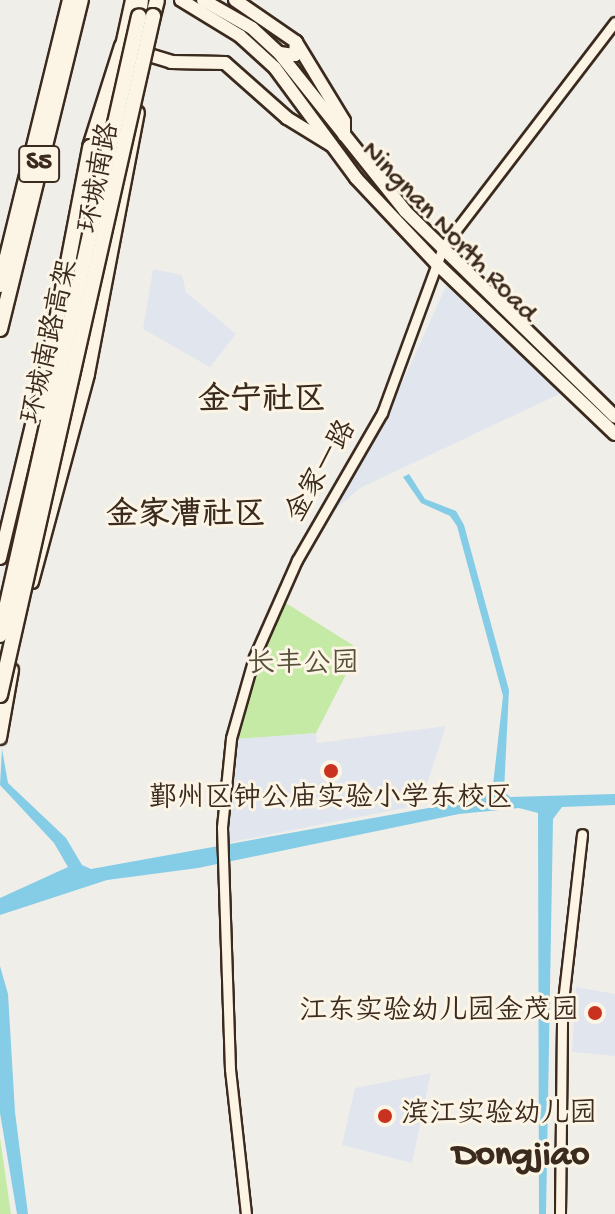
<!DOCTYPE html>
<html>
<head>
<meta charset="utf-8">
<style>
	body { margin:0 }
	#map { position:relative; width:615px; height:1214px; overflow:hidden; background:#f0eee9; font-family:"Gochi Hand","LXGW WenKai TC",sans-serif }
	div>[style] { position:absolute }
	.built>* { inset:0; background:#e1e6ee }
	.green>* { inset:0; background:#c4eaa5 }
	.water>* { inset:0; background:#85cce7 }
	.roads { filter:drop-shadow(2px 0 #3b2a1e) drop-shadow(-2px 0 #3b2a1e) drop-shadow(0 2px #3b2a1e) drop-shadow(0 -2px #3b2a1e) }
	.minor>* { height:9px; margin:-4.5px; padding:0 4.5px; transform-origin:4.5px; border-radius:4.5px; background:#fcf5e5 }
	.major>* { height:12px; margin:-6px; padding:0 6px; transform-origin:6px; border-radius:6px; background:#fcf5e5 }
	.highway>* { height:14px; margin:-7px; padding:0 7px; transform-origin:7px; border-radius:7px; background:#fcf5e5 }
	.bridges { filter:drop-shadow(2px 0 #3b2a1e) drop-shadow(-2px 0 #3b2a1e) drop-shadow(0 2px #3b2a1e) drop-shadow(0 -2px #3b2a1e) }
	.highway-bridge>* { height:14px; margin:-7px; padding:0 7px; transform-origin:7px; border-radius:7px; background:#fcf5e5 }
	.dots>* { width:22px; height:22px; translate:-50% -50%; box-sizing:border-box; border:4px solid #fcf5e5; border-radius:50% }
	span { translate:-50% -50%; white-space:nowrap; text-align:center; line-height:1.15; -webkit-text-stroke:6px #fcf5e5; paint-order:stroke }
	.shield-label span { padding:2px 6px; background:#fcf5e5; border:2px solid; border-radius:6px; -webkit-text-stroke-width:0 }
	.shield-label { font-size:26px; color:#3b2a1e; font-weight:700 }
	.street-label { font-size:28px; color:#3b2a1e }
	.park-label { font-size:28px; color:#565039 }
	.poi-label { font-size:28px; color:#3b2a1e }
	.right { translate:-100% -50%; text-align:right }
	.left { translate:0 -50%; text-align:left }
	.quarter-label { font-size:32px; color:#3b2a1e; font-weight:700 }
	.district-label { font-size:36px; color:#3b2a1e; font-weight:700 }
</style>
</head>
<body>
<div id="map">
	<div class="built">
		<i style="clip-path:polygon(153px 269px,182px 275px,186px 292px,236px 334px,210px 367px,143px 329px)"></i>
		<i style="clip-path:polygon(448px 282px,566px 391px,360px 488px,330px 514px,388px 414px)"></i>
		<i style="clip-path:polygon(446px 726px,420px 805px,226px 843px,236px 739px,316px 733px,317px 743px)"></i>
		<i style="clip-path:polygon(576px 987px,615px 994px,615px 1056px,572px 1052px)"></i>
		<i style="clip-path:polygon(431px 1073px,412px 1163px,342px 1145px,355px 1088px)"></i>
	</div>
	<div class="green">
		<i style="clip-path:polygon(281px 600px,359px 649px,316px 733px,236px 739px)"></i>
		<i style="clip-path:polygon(0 1138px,11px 1214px,0 1214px)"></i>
	</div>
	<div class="water">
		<i style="clip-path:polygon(409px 474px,425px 499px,456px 511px,464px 525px,509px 690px,504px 791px,510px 797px,615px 794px,615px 805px,562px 807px,553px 819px,546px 1214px,539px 1214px,538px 813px,519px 808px,459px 814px,198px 868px,107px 880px,0 915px,0 898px,68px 867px,54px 843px,0 785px,2px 749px,8px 783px,66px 838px,82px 865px,91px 869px,484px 798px,493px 785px,503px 696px,457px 526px,450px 516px,421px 503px,403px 477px)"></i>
		<i style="clip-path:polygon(0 966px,8px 994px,15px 1112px,28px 1214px,17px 1214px,0 1113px)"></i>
	</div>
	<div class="roads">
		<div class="minor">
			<i style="left:246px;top:1214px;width:146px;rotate:-96.3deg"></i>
			<i style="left:230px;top:1069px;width:242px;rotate:-91.9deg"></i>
			<i style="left:222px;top:827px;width:89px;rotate:-84.2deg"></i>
			<i style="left:231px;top:738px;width:84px;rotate:-74.1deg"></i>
			<i style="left:254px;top:657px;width:106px;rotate:-66.1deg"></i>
			<i style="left:297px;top:560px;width:170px;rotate:-60deg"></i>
			<i style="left:382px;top:413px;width:177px;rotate:-69.8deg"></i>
			<i style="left:443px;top:247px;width:283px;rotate:-52.6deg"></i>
			<i style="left:560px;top:1214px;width:204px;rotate:-89.4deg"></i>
			<i style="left:562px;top:1010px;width:177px;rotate:-83.5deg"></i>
		</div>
		<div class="major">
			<i style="left:181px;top:0;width:69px;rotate:31.4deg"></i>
			<i style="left:240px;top:36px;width:47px;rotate:42.4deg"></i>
			<i style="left:275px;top:68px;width:137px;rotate:53.6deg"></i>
			<i style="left:356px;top:178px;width:118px;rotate:46.7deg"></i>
			<i style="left:437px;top:264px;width:246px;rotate:43.7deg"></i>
			<i style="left:203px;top:0;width:56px;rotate:29.7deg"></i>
			<i style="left:252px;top:28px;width:37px;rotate:43deg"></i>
			<i style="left:279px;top:53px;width:202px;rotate:51.4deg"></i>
			<i style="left:405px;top:211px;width:294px;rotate:44.4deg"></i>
			<i style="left:235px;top:0;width:74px;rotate:34.5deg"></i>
			<i style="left:136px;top:51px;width:37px;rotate:17deg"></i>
			<i style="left:171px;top:62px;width:54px;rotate:1.1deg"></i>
			<i style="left:225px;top:63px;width:83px;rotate:41.6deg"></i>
			<i style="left:287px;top:118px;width:52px;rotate:31.5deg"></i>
			<i style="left:280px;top:53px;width:15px;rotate:8deg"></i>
			<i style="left:295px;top:55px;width:13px;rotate:-86deg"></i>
			<i style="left:296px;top:42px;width:92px;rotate:58.7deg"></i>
			<i style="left:344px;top:121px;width:14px;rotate:90deg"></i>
			<i style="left:120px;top:55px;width:56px;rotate:-77.7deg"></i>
			<i style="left:78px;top:243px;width:150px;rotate:-76.9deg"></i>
			<i style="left:0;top:558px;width:158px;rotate:-76.5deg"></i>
			<i style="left:32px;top:582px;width:215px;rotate:-74.9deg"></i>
			<i style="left:88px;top:374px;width:266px;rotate:-79.2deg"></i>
			<i style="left:0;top:738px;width:69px;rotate:-80deg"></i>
		</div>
		<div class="highway">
			<i style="left:139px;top:16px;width:16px;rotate:-83deg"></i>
			<i style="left:153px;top:16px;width:16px;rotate:-76deg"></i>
			<i style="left:90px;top:147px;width:106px;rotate:-72.4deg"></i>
			<i style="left:0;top:285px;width:293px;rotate:-76.2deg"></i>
			<i style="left:0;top:329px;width:339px;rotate:-76.2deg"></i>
		</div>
	</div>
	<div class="bridges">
		<div class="highway-bridge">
			<i style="left:39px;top:413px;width:271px;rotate:-79.1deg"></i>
			<i style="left:0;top:635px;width:634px;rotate:-77.34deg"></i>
			<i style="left:0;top:695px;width:696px;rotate:-77.3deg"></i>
		</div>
	</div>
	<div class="dots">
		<i style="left:331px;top:771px;background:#c8321e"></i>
		<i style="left:595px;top:1013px;background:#c8321e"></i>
		<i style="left:385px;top:1116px;background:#c8321e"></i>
	</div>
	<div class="shield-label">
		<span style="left:39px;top:164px">S5</span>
	</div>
	<div class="street-label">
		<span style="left:101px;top:178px;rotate:-79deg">环城南路</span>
		<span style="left:448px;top:233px;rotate:46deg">Ningnan North Road</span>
		<span style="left:52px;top:342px;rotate:-77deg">环城南路高架</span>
		<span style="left:323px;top:472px;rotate:-60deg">金家一路</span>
	</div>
	<div class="park-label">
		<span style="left:303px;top:666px">长丰公园</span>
	</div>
	<div class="poi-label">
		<span style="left:331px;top:800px">鄞州区钟公庙实验小学东校区</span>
		<span class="right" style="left:579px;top:1013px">江东实验幼儿园金茂园</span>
		<span class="left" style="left:401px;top:1116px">滨江实验幼儿园</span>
	</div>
	<div class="quarter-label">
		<span style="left:262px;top:402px">金宁社区</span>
		<span style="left:186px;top:517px">金家漕社区</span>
	</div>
	<div class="district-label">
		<span style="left:521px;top:1157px">Dongjiao</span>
	</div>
</div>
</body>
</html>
